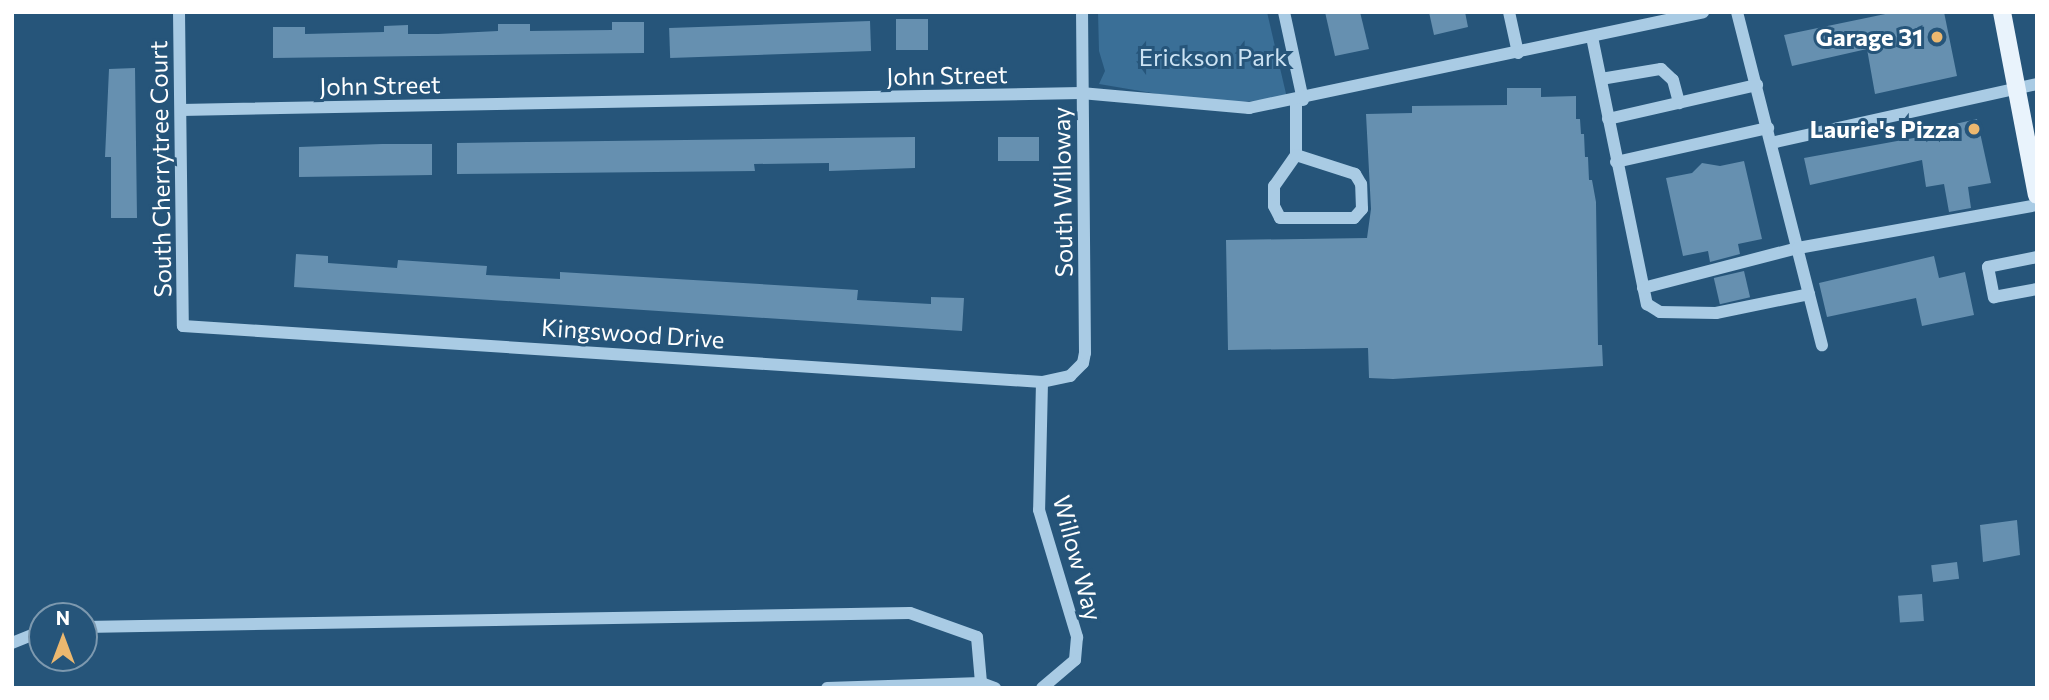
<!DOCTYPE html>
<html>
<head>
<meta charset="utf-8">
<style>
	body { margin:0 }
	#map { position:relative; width:2049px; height:700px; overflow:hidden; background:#26557a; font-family:Commissioner,sans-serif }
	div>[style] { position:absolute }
	.green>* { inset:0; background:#3a6f97 }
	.building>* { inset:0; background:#6690b0; transform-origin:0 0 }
	.minor>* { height:12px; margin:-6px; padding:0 6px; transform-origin:6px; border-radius:6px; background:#a9cbe4 }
	.major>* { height:18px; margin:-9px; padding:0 9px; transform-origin:9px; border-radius:9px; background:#e9f3fc }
	.dots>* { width:19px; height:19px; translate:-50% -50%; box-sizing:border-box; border:4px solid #26557a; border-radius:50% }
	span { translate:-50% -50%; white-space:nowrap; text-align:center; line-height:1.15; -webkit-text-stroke:6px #26557a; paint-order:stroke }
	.poi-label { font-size:24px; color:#fff; font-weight:700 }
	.right { translate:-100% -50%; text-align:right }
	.park-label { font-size:24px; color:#cce3f3 }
	.street-label { font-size:24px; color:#fff }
	.frame { position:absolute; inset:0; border:14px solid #fff; pointer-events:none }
	.north { position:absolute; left:28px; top:602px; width:70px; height:70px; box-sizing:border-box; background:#26557a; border:2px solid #7d99af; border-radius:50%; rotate:0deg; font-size:19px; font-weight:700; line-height:28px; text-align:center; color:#fff }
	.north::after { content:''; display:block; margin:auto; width:24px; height:32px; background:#ecb86f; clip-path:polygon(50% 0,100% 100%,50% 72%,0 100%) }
</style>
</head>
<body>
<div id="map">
	<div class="green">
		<i style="clip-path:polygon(1098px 12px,1267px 12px,1287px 98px,1217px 104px,1099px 84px,1105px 71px,1099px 51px)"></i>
	</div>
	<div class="building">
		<i style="clip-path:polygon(1325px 12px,1360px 12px,1369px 49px,1335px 56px)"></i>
		<i style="clip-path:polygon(1429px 12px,1465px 12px,1468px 27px,1434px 35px)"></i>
		<i style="clip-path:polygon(1895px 12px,1944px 12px,1957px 76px,1875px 94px,1867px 49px,1792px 66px,1784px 35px)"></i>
		<i style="left:896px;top:19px;width:32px;height:31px"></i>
		<i style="left:870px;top:21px;width:30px;height:201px;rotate:88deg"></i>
		<i style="clip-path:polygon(612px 22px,644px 22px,644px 53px,273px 58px,273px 27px,305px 27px,305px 34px,384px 32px,384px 26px,408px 25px,408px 34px,438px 34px,498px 31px,498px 24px,530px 24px,530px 31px,612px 30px)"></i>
		<i style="clip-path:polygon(135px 68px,137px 218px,111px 218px,111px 157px,105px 157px,109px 69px)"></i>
		<i style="clip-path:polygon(1507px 88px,1541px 88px,1541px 97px,1576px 96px,1576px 119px,1580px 119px,1581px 134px,1584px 134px,1585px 157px,1588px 157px,1589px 180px,1592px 180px,1596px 202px,1598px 345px,1602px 345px,1603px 366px,1393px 379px,1369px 378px,1368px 348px,1228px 350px,1226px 240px,1367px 238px,1371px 209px,1366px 114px,1412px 113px,1412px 106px,1507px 105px)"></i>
		<i style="clip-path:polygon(1977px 119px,1991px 183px,1968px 187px,1971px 208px,1949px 212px,1944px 184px,1926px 187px,1922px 160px,1810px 185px,1804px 158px,1930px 135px,1929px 130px)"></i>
		<i style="clip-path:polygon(915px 137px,915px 168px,829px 171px,829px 163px,754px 164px,755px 171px,457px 174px,457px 143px)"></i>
		<i style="left:998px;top:137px;width:41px;height:24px"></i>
		<i style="clip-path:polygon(382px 144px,432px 144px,432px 175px,299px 177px,299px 147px)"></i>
		<i style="clip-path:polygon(1744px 161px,1762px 239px,1738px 244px,1740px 254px,1710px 262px,1708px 251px,1683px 256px,1666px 178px,1692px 173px,1702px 163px,1720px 166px)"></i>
		<i style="clip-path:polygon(296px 254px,328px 256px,328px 263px,397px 268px,398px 260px,487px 266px,486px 275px,560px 279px,560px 272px,858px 290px,857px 300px,931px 304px,931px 297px,964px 298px,962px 331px,294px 287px)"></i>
		<i style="clip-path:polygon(1934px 256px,1939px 278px,1965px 272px,1974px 315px,1922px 326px,1916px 298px,1827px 317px,1819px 283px)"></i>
		<i style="left:1744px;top:271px;width:27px;height:31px;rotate:77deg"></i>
		<i style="clip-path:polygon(2017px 520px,2020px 555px,1983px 562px,1980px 525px)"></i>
		<i style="left:1957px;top:562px;width:17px;height:26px;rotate:83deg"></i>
		<i style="left:1922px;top:594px;width:27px;height:24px;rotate:86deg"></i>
	</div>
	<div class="minor">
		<i style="left:179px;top:12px;width:314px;rotate:89.3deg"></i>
		<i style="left:183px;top:326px;width:861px;rotate:3.73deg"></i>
		<i style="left:1042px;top:382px;width:29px;rotate:-12deg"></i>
		<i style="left:1070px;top:376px;width:18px;rotate:-45deg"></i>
		<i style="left:1083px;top:363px;width:10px;rotate:-79deg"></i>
		<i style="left:1085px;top:353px;width:341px;rotate:-90.5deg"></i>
		<i style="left:1284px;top:12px;width:90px;rotate:77.8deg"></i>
		<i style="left:1509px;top:12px;width:42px;rotate:77.6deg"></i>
		<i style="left:1737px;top:12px;width:344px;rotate:75.7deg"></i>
		<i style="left:1592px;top:37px;width:273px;rotate:78.4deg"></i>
		<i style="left:1647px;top:304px;width:15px;rotate:32deg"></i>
		<i style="left:1660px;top:312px;width:56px;rotate:1deg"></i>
		<i style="left:1716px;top:313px;width:95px;rotate:-11.5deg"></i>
		<i style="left:1601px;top:79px;width:61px;rotate:-9.5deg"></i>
		<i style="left:1661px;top:69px;width:16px;rotate:43deg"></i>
		<i style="left:1673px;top:80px;width:24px;rotate:75deg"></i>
		<i style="left:1296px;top:101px;width:54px;rotate:90deg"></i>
		<i style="left:1296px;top:155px;width:38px;rotate:125deg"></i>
		<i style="left:1274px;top:186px;width:20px;rotate:90deg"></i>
		<i style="left:1274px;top:206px;width:13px;rotate:63deg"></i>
		<i style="left:1280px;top:218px;width:74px"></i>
		<i style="left:1354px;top:218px;width:12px;rotate:-48deg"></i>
		<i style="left:1362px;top:209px;width:25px;rotate:-92deg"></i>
		<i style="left:1361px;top:184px;width:12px;rotate:-121deg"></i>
		<i style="left:1355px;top:174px;width:62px;rotate:-162.1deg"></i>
		<i style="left:181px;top:110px;width:900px;rotate:-1.08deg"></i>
		<i style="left:1081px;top:93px;width:169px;rotate:5.1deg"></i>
		<i style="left:1249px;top:108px;width:464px;rotate:-11.9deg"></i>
		<i style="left:1608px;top:119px;width:153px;rotate:-12.9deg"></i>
		<i style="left:1771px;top:143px;width:272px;rotate:-12.5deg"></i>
		<i style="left:1616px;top:162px;width:156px;rotate:-12.6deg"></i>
		<i style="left:2037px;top:257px;width:50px;rotate:168.5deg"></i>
		<i style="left:1988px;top:267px;width:31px;rotate:79deg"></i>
		<i style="left:1994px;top:297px;width:44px;rotate:-10.5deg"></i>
		<i style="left:1643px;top:288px;width:160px;rotate:-14.5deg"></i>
		<i style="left:1798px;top:248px;width:243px;rotate:-10.2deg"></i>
		<i style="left:1042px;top:382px;width:128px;rotate:91.3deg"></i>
		<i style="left:1039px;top:510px;width:133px;rotate:73.3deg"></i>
		<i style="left:1077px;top:637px;width:23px;rotate:95deg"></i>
		<i style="left:1075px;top:660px;width:43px;rotate:139.7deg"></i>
		<i style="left:84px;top:627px;width:826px;rotate:-0.97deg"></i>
		<i style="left:910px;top:613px;width:71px;rotate:19.7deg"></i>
		<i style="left:977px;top:637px;width:46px;rotate:85deg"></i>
		<i style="left:981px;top:683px;width:154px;rotate:178.1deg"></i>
		<i style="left:12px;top:643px;width:32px;rotate:-22deg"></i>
		<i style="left:981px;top:683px;width:15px;rotate:20deg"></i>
	</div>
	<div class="major">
		<i style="left:2002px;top:12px;width:186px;rotate:79.2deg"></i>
	</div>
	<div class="dots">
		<i style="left:1937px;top:37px;background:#ecb86f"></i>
		<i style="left:1974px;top:129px;background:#ecb86f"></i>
	</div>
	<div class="poi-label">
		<span class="right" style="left:1923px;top:37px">Garage 31</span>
		<span class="right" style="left:1960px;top:129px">Laurie's Pizza</span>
	</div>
	<div class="park-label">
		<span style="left:1213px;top:57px">Erickson Park</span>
	</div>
	<div class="street-label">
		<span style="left:947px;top:75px;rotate:-1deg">John Street</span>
		<span style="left:380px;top:85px;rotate:-1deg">John Street</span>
		<span style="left:160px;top:169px;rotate:-91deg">South Cherrytree Court</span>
		<span style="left:1062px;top:192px;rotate:-91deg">South Willoway</span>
		<span style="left:633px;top:333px;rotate:4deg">Kingswood Drive</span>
		<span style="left:1078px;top:558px;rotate:75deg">Willow Way</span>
	</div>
	<div class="frame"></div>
	<div class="north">N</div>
</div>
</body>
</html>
